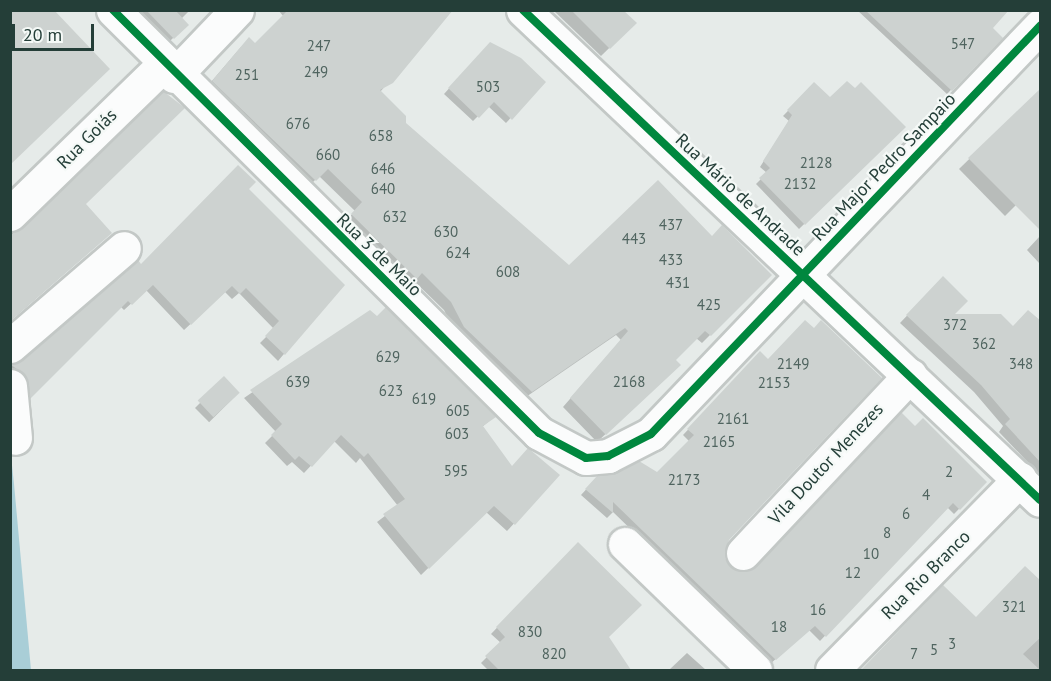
<!DOCTYPE html>
<html>
<head>
<meta charset="utf-8">
<style>
	body { margin:0 }
	#map { position:relative; width:1051px; height:681px; overflow:hidden; background:#e6ebe9; font-family:"PT Sans",sans-serif }
	div>[style] { position:absolute }
	.water>* { inset:0; background:#a9ced7 }
	.shadow>* { inset:0; background:#0003; transform-origin:0 0 }
	.building>* { inset:0; background:#cdd2d0; transform-origin:0 0 }
	.roads { filter:drop-shadow(2px 0 #c3c8c6) drop-shadow(-2px 0 #c3c8c6) drop-shadow(0 2px #c3c8c6) drop-shadow(0 -2px #c3c8c6) }
	.minor>* { height:33px; margin:-16.5px; padding:0 16.5px; transform-origin:16.5px; border-radius:16.5px; background:#fbfcfc }
	.cycleway>* { height:8px; margin:-4px; padding:0 4px; transform-origin:4px; border-radius:4px; background:#00873e }
	span { translate:-50% -50%; white-space:nowrap; text-align:center; line-height:1.15; -webkit-text-stroke:4.5px #f5f9f7; paint-order:stroke }
	.number-label { font-size:15px; color:#4f645f }
	.number-label span { -webkit-text-stroke-width:0 }
	.street-label { font-size:18px; color:#243e38 }
	.frame { position:absolute; inset:0; border:12px solid #243e38; pointer-events:none }
	.scale { position:absolute; left:12px; top:24px; width:82px; height:27px; box-sizing:border-box; border:3px solid #243e38; border-top:0; padding-left:8px; font-size:18px; line-height:21px; white-space:nowrap; color:#243e38; -webkit-text-stroke:4px #f5f9f7; paint-order:stroke }
</style>
</head>
<body>
<div id="map">
	<div class="water">
		<i style="clip-path:polygon(10px 447px,14px 484px,31px 670px,11px 670px)"></i>
	</div>
	<div class="shadow">
		<i style="clip-path:polygon(130px 10px,190px 10px,181px 19px,186px 25px,165px 46px)"></i>
		<i style="clip-path:polygon(278px 10px,452px 10px,380px 92px,405px 123px,569px 267px,712px 238px,770px 275px,702px 343px,696px 338px,674px 360px,671px 373px,597px 442px,563px 407px,621px 340px,616px 335px,523px 399px,456px 335px,444px 310px,413px 280px,408px 286px,344px 223px,355px 211px,319px 176px,307px 188px,205px 89px,241px 47px,255px 45px,284px 17px)"></i>
		<i style="clip-path:polygon(553px 10px,621px 10px,635px 23px,601px 56px)"></i>
		<i style="clip-path:polygon(857px 10px,999px 10px,991px 28px,1000px 38px,947px 94px)"></i>
		<i style="clip-path:polygon(485px 49px,544px 82px,506px 123px,488px 106px,473px 121px,444px 94px)"></i>
		<i style="clip-path:polygon(814px 84px,829px 99px,904px 127px,799px 229px,756px 184px,767px 173px,760px 167px,789px 121px,783px 116px)"></i>
		<i style="clip-path:polygon(1040px 90px,1040px 181px,1005px 216px,959px 169px)"></i>
		<i style="clip-path:polygon(164px 93px,183px 108px,84px 204px,104px 239px,10px 321px,10px 233px,24px 229px)"></i>
		<i style="clip-path:polygon(247px 189px,342px 285px,278px 361px,260px 343px,274px 329px,239px 293px,232px 299px,225px 292px,184px 330px,146px 290px,124px 310px,121px 307px,24px 404px,10px 364px,23px 362px)"></i>
		<i style="clip-path:polygon(1040px 236px,1040px 264px,1027px 250px)"></i>
		<i style="clip-path:polygon(943px 278px,952px 315px,1013px 328px,1040px 323px,1040px 475px,999px 432px,1003px 426px,974px 392px,900px 323px)"></i>
		<i style="clip-path:polygon(370px 312px,494px 417px,482px 427px,511px 468px,557px 476px,507px 531px,486px 512px,421px 575px,377px 522px,398px 506px,360px 458px,356px 463px,334px 441px,304px 473px,292px 462px,287px 466px,265px 443px,276px 432px,244px 398px)"></i>
		<i style="clip-path:polygon(760px 354px,723px 558px,730px 568px,748px 573px,757px 568px,915px 428px,985px 482px,954px 514px,947px 507px,820px 641px,809px 630px,770px 664px,613px 512px,607px 518px,581px 495px,592px 483px,657px 474px,690px 442px,683px 435px)"></i>
		<i style="left:224px;top:379px;width:20px;height:41px;rotate:45deg"></i>
		<i style="clip-path:polygon(578px 544px,608px 637px,629px 670px,488px 670px,481px 663px,501px 643px,491px 634px)"></i>
		<i style="clip-path:polygon(1040px 584px,1040px 670px,865px 670px,935px 595px,976px 619px)"></i>
		<i style="clip-path:polygon(687px 653px,706px 670px,669px 670px)"></i>
	</div>
	<div class="building">
		<i style="clip-path:polygon(10px 10px,54px 10px,110px 69px,10px 165px)"></i>
		<i style="clip-path:polygon(146px 10px,175px 10px,189px 25px,174px 39px)"></i>
		<i style="clip-path:polygon(288px 10px,453px 10px,393px 83px,380px 90px,406px 116px,406px 123px,569px 265px,658px 180px,712px 236px,722px 225px,772px 275px,711px 336px,705px 331px,676px 360px,681px 365px,606px 435px,570px 398px,628px 331px,625px 328px,532px 392px,464px 327px,451px 302px,422px 273px,417px 279px,351px 214px,362px 202px,328px 169px,316px 181px,212px 81px,249px 37px,255px 43px)"></i>
		<i style="clip-path:polygon(571px 10px,623px 10px,637px 23px,610px 49px)"></i>
		<i style="clip-path:polygon(865px 10px,1009px 10px,993px 28px,1003px 38px,952px 91px)"></i>
		<i style="clip-path:polygon(490px 42px,521px 58px,546px 82px,512px 120px,494px 102px,479px 118px,448px 88px)"></i>
		<i style="clip-path:polygon(847px 81px,855px 88px,861px 82px,906px 127px,805px 225px,759px 178px,770px 168px,763px 161px,792px 115px,787px 110px,814px 82px,830px 97px)"></i>
		<i style="clip-path:polygon(1041px 88px,1041px 231px,968px 158px)"></i>
		<i style="clip-path:polygon(163px 91px,185px 108px,86px 204px,112px 233px,10px 321px,10px 236px)"></i>
		<i style="clip-path:polygon(238px 165px,256px 182px,249px 189px,345px 285px,285px 355px,265px 336px,279px 321px,246px 288px,240px 294px,232px 286px,191px 325px,153px 285px,132px 305px,128px 301px,30px 399px,26px 376px,10px 364px,22px 360px,138px 260px,141px 264px)"></i>
		<i style="clip-path:polygon(943px 276px,968px 301px,955px 314px,1001px 314px,1013px 326px,1028px 310px,1041px 321px,1041px 463px,1005px 424px,1010px 419px,981px 385px,906px 315px)"></i>
		<i style="clip-path:polygon(386px 307px,496px 417px,483px 426px,512px 466px,528px 448px,560px 475px,515px 525px,494px 506px,429px 569px,383px 514px,405px 499px,368px 453px,364px 457px,341px 435px,312px 467px,299px 456px,295px 460px,271px 435px,282px 424px,250px 390px,370px 310px,377px 316px)"></i>
		<i style="clip-path:polygon(805px 320px,814px 328px,821px 320px,882px 378px,729px 540px,725px 558px,731px 567px,748px 571px,757px 566px,901px 412px,915px 426px,923px 418px,987px 482px,960px 510px,953px 503px,826px 637px,815px 626px,776px 660px,613px 502px,613px 513px,585px 489px,597px 476px,639px 461px,657px 472px,694px 435px,687px 429px,760px 351px,768px 359px)"></i>
		<i style="left:224px;top:376px;width:23px;height:36px;rotate:47deg"></i>
		<i style="clip-path:polygon(578px 542px,642px 605px,609px 637px,631px 670px,499px 670px,485px 656px,505px 637px,496px 627px)"></i>
		<i style="clip-path:polygon(1025px 566px,1041px 581px,1041px 637px,1023px 654px,1040px 670px,861px 670px,943px 585px,976px 617px)"></i>
	</div>
	<div class="roads">
		<div class="minor">
			<i style="left:113px;top:10px;width:600px;rotate:44.8deg"></i>
			<i style="left:539px;top:433px;width:53px;rotate:28deg"></i>
			<i style="left:586px;top:458px;width:22px;rotate:-5deg"></i>
			<i style="left:608px;top:456px;width:48px;rotate:-27.1deg"></i>
			<i style="left:651px;top:434px;width:564px;rotate:-46.37deg"></i>
			<i style="left:523px;top:10px;width:712px;rotate:43.46deg"></i>
			<i style="left:174px;top:76px;width:91px;rotate:-46.3deg"></i>
			<i style="left:10px;top:214px;width:215px;rotate:-44.2deg"></i>
			<i style="left:10px;top:346px;width:150px;rotate:-40.7deg"></i>
			<i style="left:10px;top:386px;width:52px;rotate:84.5deg"></i>
			<i style="left:625px;top:544px;width:181px;rotate:44.1deg"></i>
			<i style="left:743px;top:553px;width:244px;rotate:-46.8deg"></i>
			<i style="left:832px;top:670px;width:268px;rotate:-45.5deg"></i>
		</div>
	</div>
	<div class="cycleway">
		<i style="left:113px;top:10px;width:600px;rotate:44.8deg"></i>
		<i style="left:539px;top:433px;width:53px;rotate:28deg"></i>
		<i style="left:586px;top:458px;width:22px;rotate:-5deg"></i>
		<i style="left:608px;top:456px;width:48px;rotate:-27.1deg"></i>
		<i style="left:651px;top:434px;width:564px;rotate:-46.37deg"></i>
		<i style="left:523px;top:10px;width:712px;rotate:43.46deg"></i>
	</div>
	<div class="number-label">
		<span style="left:963px;top:44px">547</span>
		<span style="left:319px;top:46px">247</span>
		<span style="left:316px;top:72px">249</span>
		<span style="left:247px;top:75px">251</span>
		<span style="left:488px;top:87px">503</span>
		<span style="left:298px;top:124px">676</span>
		<span style="left:381px;top:136px">658</span>
		<span style="left:328px;top:155px">660</span>
		<span style="left:816px;top:163px">2128</span>
		<span style="left:383px;top:169px">646</span>
		<span style="left:800px;top:184px">2132</span>
		<span style="left:383px;top:189px">640</span>
		<span style="left:395px;top:217px">632</span>
		<span style="left:671px;top:225px">437</span>
		<span style="left:446px;top:232px">630</span>
		<span style="left:634px;top:239px">443</span>
		<span style="left:458px;top:253px">624</span>
		<span style="left:671px;top:260px">433</span>
		<span style="left:508px;top:272px">608</span>
		<span style="left:678px;top:283px">431</span>
		<span style="left:709px;top:305px">425</span>
		<span style="left:955px;top:325px">372</span>
		<span style="left:984px;top:344px">362</span>
		<span style="left:388px;top:357px">629</span>
		<span style="left:793px;top:364px">2149</span>
		<span style="left:1021px;top:364px">348</span>
		<span style="left:298px;top:382px">639</span>
		<span style="left:629px;top:382px">2168</span>
		<span style="left:774px;top:383px">2153</span>
		<span style="left:391px;top:391px">623</span>
		<span style="left:424px;top:399px">619</span>
		<span style="left:458px;top:411px">605</span>
		<span style="left:733px;top:419px">2161</span>
		<span style="left:457px;top:434px">603</span>
		<span style="left:719px;top:442px">2165</span>
		<span style="left:456px;top:471px">595</span>
		<span style="left:949px;top:472px">2</span>
		<span style="left:684px;top:480px">2173</span>
		<span style="left:926px;top:495px">4</span>
		<span style="left:906px;top:514px">6</span>
		<span style="left:887px;top:533px">8</span>
		<span style="left:871px;top:554px">10</span>
		<span style="left:853px;top:573px">12</span>
		<span style="left:1014px;top:607px">321</span>
		<span style="left:818px;top:610px">16</span>
		<span style="left:779px;top:627px">18</span>
		<span style="left:530px;top:632px">830</span>
		<span style="left:952px;top:644px">3</span>
		<span style="left:934px;top:650px">5</span>
		<span style="left:554px;top:654px">820</span>
		<span style="left:914px;top:654px">7</span>
	</div>
	<div class="street-label">
		<span style="left:87px;top:139px;rotate:-45deg">Rua Goiás</span>
		<span style="left:884px;top:167px;rotate:-46deg">Rua Major Pedro Sampaio</span>
		<span style="left:740px;top:195px;rotate:43deg">Rua Mário de Andrade</span>
		<span style="left:379px;top:255px;rotate:44deg">Rua 3 de Maio</span>
		<span style="left:826px;top:464px;rotate:-47deg">Vila Doutor Menezes</span>
		<span style="left:926px;top:575px;rotate:-45deg">Rua Rio Branco</span>
	</div>
	<div class="frame"></div>
	<div class="scale">20 m</div>
</div>
</body>
</html>
